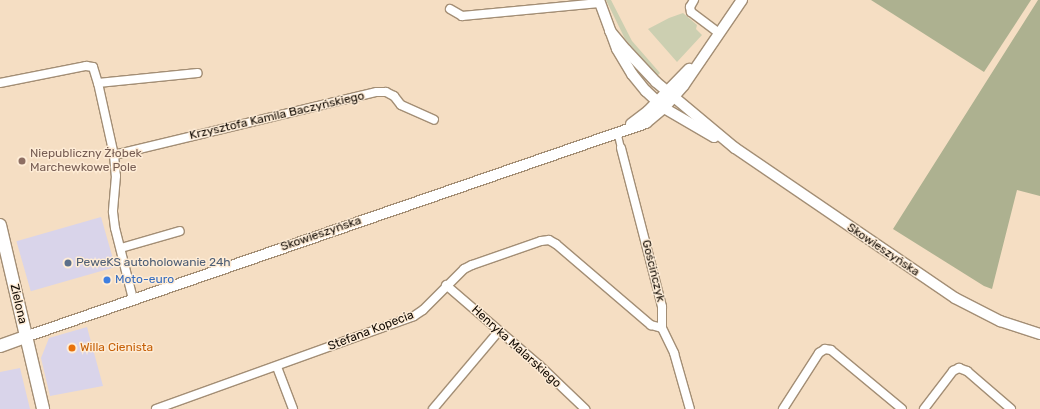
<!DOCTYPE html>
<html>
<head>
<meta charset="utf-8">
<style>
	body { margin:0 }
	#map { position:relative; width:1040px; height:409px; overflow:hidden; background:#f5dec3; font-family:Rubik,sans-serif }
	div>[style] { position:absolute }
	.commercial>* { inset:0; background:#d9d4ea; transform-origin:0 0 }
	.green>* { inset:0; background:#cccfb1 }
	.forest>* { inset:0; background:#adb190 }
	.roads { filter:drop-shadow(1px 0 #a38e75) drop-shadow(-1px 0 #a38e75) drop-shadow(0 1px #a38e75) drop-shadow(0 -1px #a38e75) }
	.pedestrian>* { height:6px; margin:-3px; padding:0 3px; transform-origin:3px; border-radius:3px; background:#fff }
	.minor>* { height:8px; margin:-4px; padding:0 4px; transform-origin:4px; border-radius:4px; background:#fff }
	.tertiary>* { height:10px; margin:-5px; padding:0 5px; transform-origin:5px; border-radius:5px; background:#fff }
	.secondary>* { height:12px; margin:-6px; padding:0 6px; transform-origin:6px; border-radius:6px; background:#fff }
	.dots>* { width:11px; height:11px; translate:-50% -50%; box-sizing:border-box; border:2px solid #feecd6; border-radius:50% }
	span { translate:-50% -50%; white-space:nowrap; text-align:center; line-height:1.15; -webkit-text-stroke:3px #feecd6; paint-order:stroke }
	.street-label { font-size:12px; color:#110a03 }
	.education-label { font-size:12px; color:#785e54 }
	.left { translate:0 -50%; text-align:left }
	.service-label { font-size:12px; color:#4e5e75 }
	.shop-label { font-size:12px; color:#366cbe }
	.food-label { font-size:12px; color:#c56008 }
</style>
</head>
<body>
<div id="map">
	<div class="commercial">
		<i style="left:101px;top:217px;width:52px;height:88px;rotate:74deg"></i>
		<i style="clip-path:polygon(87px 327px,103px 386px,50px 396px,41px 358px,49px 338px)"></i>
		<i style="clip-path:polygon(20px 368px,30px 409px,0 409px,0 372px)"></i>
	</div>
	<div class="green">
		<i style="clip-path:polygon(606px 0,611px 0,632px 41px,660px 73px,657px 76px,625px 39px)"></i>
		<i style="clip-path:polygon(683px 13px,697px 25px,696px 29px,702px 35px,677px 62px,648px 29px,669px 18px)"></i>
	</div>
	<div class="forest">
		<i style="clip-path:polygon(871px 0,1031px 0,984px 72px)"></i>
		<i style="clip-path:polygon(1038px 0,1040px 0,1040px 196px,1017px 190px,992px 289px,984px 286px,893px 229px)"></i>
	</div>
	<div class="roads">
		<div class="pedestrian">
			<i style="left:617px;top:131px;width:17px;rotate:77deg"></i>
		</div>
		<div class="minor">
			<i style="left:694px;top:0;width:8px;rotate:120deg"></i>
			<i style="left:690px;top:7px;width:5px;rotate:79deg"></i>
			<i style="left:691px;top:12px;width:35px;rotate:37deg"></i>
			<i style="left:450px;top:9px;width:14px;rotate:30deg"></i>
			<i style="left:462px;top:16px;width:138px;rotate:-5.4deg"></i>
			<i style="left:0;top:83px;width:88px;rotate:-11.2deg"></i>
			<i style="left:86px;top:66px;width:7px;rotate:8deg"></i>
			<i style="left:93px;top:67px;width:17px;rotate:73deg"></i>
			<i style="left:98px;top:83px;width:74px;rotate:77.5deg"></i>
			<i style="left:114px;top:155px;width:21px;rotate:85deg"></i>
			<i style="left:116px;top:176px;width:36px;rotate:95deg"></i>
			<i style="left:113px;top:212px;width:16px;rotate:83deg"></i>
			<i style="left:115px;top:228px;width:73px;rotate:75.8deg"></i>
			<i style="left:98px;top:83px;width:100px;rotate:-5.7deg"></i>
			<i style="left:621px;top:148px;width:164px;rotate:75.5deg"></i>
			<i style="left:662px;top:307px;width:21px;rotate:90deg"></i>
			<i style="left:662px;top:328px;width:28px;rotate:64deg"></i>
			<i style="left:674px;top:353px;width:58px;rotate:74.1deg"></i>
			<i style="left:114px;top:155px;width:270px;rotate:-13.5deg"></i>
			<i style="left:377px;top:92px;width:9px"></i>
			<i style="left:386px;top:92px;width:9px;rotate:27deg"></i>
			<i style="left:394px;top:96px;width:11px;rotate:52deg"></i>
			<i style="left:401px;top:105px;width:36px;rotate:24deg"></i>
			<i style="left:121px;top:248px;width:61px;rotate:-16.1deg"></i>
			<i style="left:446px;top:285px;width:123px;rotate:40.7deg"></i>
			<i style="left:539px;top:365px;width:64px;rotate:43.7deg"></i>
			<i style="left:277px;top:367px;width:45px;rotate:69.1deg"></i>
			<i style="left:156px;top:409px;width:274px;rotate:-19.8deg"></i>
			<i style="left:414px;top:316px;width:11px;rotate:-34deg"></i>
			<i style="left:423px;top:310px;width:58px;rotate:-45deg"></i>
			<i style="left:464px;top:269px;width:9px;rotate:-27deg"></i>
			<i style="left:472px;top:265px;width:73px;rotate:-19.2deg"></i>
			<i style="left:541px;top:241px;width:8px;rotate:-7deg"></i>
			<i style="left:549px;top:240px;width:8px;rotate:30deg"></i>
			<i style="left:556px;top:244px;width:125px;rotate:40.5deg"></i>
			<i style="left:651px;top:325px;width:11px;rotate:15deg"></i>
			<i style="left:433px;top:409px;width:102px;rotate:-49.8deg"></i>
			<i style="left:783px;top:409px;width:67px;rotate:-57.3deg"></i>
			<i style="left:819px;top:353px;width:7px;rotate:-34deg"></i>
			<i style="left:825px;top:349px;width:6px;rotate:9deg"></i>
			<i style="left:831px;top:350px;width:92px;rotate:39.7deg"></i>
			<i style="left:924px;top:409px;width:48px;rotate:-52.7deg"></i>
			<i style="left:953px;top:371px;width:7px;rotate:-27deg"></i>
			<i style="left:959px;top:368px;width:9px;rotate:21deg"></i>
			<i style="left:967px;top:371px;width:58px;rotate:40.8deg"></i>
		</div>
		<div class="tertiary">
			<i style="left:599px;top:0;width:52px;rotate:69.8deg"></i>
			<i style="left:617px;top:49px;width:29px;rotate:59deg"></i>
			<i style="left:632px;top:74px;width:22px;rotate:51deg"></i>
			<i style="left:646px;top:91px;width:25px;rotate:43deg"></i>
			<i style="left:664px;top:108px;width:58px;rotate:30.1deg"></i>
			<i style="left:610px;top:31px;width:25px;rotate:50deg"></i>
			<i style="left:626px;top:50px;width:44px;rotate:46.8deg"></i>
			<i style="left:656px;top:82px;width:103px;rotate:39.9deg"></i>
			<i style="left:735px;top:148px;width:266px;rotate:34.3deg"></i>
			<i style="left:955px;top:298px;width:51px;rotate:27.1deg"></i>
			<i style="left:1000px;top:321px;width:42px;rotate:18deg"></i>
			<i style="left:631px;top:124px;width:21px;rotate:-37deg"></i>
			<i style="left:648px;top:111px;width:59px;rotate:-45.7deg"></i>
			<i style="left:25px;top:337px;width:657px;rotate:-19.01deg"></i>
			<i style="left:646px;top:123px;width:23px;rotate:-40deg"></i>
			<i style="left:664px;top:108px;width:30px;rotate:-49deg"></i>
			<i style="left:684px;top:85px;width:103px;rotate:-55.7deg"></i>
		</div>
		<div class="secondary">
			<i style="left:0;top:225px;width:189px;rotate:76.8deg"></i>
			<i style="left:0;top:346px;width:27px;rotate:-20deg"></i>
		</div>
	</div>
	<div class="dots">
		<i style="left:22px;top:161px;background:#8d6e63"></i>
		<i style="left:68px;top:263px;background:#5c6f8a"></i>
		<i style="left:107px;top:280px;background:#3f7fe0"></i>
		<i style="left:72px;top:348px;background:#e8710a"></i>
	</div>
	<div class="street-label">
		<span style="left:277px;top:116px;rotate:-13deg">Krzysztofa Kamila Baczyńskiego</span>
		<span style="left:321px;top:234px;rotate:-19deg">Skowieszyńska</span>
		<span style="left:883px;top:250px;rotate:34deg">Skowieszyńska</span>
		<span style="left:653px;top:271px;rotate:76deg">Gościńczyk</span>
		<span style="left:18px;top:304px;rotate:77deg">Zielona</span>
		<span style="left:371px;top:331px;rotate:-21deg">Stefana Kopecia</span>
		<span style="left:516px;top:347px;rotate:42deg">Henryka Malarskiego</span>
	</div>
	<div class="education-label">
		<span class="left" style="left:30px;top:161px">Niepubliczny Żłobek<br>Marchewkowe Pole</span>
	</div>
	<div class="service-label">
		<span class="left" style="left:76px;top:263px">PeweKS autoholowanie 24h</span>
	</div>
	<div class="shop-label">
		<span class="left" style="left:115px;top:280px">Moto-euro</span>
	</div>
	<div class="food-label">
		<span class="left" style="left:80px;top:348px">Willa Cienista</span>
	</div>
</div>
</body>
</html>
